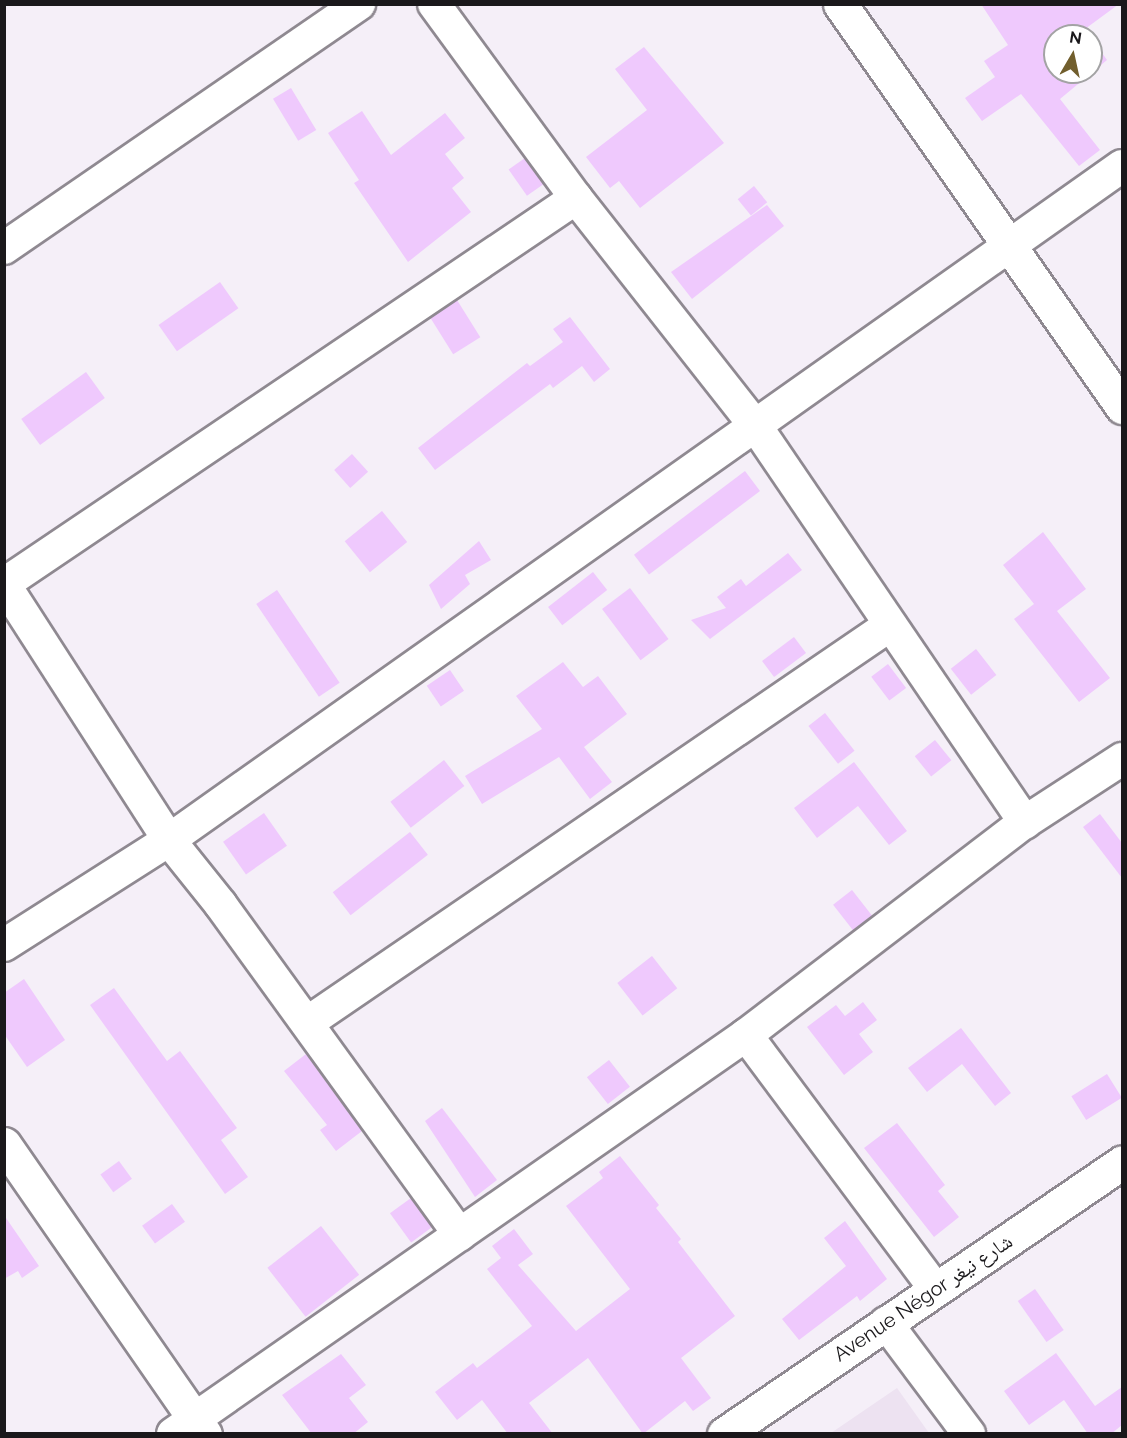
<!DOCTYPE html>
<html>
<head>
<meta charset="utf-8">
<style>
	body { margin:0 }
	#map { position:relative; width:1127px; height:1438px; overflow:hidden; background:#f5eff8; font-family:Raleway,"Noto Naskh Arabic",sans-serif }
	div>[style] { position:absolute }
	.built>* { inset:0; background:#ede2f1 }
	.building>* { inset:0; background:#efc9fd; transform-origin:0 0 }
	.roads { filter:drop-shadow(2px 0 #8f8991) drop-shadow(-2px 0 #8f8991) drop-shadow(0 2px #8f8991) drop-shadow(0 -2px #8f8991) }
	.minor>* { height:32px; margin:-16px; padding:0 16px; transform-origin:16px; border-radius:16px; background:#fff }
	.tertiary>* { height:33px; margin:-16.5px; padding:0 16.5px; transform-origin:16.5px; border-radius:16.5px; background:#fff }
	.secondary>* { height:33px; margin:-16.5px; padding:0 16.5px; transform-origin:16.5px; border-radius:16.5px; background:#fff }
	span { translate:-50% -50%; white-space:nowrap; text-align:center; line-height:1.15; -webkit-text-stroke:6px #fff; paint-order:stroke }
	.street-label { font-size:20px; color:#1a181b }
	.frame { position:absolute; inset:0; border:6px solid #1a181b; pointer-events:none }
	.north { position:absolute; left:1043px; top:24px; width:60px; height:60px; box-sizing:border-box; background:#fff; border:2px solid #a3a3a4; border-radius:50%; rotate:9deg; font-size:16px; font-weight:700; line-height:24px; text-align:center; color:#1a181b }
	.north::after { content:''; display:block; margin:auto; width:21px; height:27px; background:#715e2d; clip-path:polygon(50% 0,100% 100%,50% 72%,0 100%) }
</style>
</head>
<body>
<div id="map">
	<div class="built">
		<i style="clip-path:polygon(897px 1388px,929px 1433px,831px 1433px)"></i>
	</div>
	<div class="building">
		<i style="clip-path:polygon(981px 4px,1119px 4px,1085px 29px,1090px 36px,1055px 36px,1055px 72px,1091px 72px,1091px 37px,1107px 60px,1060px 99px,1100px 150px,1079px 166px,1021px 94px,982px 121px,965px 98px,995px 77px,984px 61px,1008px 45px)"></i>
		<i style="clip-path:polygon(644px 47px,724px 143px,640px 208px,619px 181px,610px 188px,586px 157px,647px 110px,615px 69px)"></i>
		<i style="left:291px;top:88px;width:49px;height:21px;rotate:59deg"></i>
		<i style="clip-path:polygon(362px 111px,391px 155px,445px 113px,465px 138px,445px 154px,464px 178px,452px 188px,471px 212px,408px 262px,354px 183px,359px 180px,328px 133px)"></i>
		<i style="left:525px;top:158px;width:32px;height:20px;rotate:55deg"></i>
		<i style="left:754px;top:186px;width:21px;height:21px;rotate:51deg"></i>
		<i style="clip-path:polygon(767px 205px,784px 226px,692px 299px,671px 272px)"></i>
		<i style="left:220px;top:282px;width:32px;height:75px;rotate:55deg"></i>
		<i style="left:457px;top:300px;width:44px;height:32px;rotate:58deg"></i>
		<i style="clip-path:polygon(570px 317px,610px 369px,594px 382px,582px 366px,553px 388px,550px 384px,435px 470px,418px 448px,527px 363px,530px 366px,563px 342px,553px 329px)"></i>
		<i style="left:86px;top:372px;width:32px;height:80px;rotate:54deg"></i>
		<i style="left:352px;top:454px;width:24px;height:24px;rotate:48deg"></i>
		<i style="left:745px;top:471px;width:25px;height:139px;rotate:53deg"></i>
		<i style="left:382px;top:511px;width:40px;height:48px;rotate:51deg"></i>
		<i style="clip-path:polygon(1043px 532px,1086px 589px,1057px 611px,1110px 678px,1079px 702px,1014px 619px,1034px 604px,1003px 565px)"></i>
		<i style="clip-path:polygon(479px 541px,491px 560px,465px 575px,470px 584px,441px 609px,429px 585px)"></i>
		<i style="clip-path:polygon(788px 553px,802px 570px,710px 639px,691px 620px,726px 608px,717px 597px,741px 579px,746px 586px)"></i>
		<i style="left:593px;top:572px;width:23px;height:57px;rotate:52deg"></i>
		<i style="left:630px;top:588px;width:64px;height:35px;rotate:53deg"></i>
		<i style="left:277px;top:590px;width:112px;height:25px;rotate:56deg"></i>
		<i style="left:794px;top:637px;width:20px;height:40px;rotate:53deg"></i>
		<i style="left:976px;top:649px;width:33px;height:32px;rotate:52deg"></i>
		<i style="clip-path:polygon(563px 662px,583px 687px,598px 676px,627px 714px,584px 747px,612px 782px,590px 799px,559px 757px,482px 804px,465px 776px,542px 729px,516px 696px)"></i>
		<i style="left:888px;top:664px;width:30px;height:21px;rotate:53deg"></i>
		<i style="left:450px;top:670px;width:25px;height:28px;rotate:56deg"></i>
		<i style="left:825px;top:713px;width:48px;height:21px;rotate:52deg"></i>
		<i style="left:935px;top:740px;width:26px;height:26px;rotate:51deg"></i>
		<i style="left:444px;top:760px;width:33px;height:68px;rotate:52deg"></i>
		<i style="clip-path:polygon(854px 762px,907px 831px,889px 845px,858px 806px,817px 838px,794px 808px)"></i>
		<i style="left:264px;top:813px;width:40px;height:50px;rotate:55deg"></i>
		<i style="clip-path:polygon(1100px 814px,1122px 843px,1122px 878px,1083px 827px)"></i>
		<i style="left:410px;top:832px;width:29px;height:98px;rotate:52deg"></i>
		<i style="left:852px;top:890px;width:33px;height:24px;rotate:52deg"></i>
		<i style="left:652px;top:956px;width:41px;height:44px;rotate:52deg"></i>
		<i style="clip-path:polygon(24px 979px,65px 1040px,27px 1067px,4px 1034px,4px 993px)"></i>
		<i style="clip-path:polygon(114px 988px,167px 1061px,180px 1051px,237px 1128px,221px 1140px,248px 1177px,225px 1194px,90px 1005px)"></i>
		<i style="clip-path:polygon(863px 1002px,877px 1020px,859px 1034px,873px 1052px,844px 1075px,807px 1027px,836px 1005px,845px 1016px)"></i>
		<i style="clip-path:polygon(961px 1028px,1011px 1093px,995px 1106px,962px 1064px,927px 1092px,908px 1068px)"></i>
		<i style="clip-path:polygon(306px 1054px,362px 1131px,336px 1151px,320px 1130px,327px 1125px,284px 1071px)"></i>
		<i style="left:609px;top:1060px;width:34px;height:28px;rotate:52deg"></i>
		<i style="left:1107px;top:1074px;width:28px;height:42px;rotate:58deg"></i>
		<i style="clip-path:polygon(442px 1108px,497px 1180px,475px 1197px,425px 1121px)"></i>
		<i style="clip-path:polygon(897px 1123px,945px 1185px,938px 1191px,959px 1217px,934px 1237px,864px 1148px)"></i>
		<i style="clip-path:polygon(620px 1156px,659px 1205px,656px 1208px,681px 1239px,678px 1242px,735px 1316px,681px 1358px,711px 1398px,693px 1411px,685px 1401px,643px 1434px,588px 1358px,529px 1403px,553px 1434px,508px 1434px,482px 1400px,457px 1420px,435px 1392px,473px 1363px,477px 1368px,532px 1326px,487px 1269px,501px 1258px,492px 1246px,514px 1229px,533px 1254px,518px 1265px,576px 1331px,630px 1289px,566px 1206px,603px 1178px,599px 1172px)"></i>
		<i style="left:119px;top:1161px;width:22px;height:23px;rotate:54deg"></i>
		<i style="left:411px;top:1198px;width:36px;height:26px;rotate:54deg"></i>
		<i style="left:172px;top:1204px;width:22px;height:37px;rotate:54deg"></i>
		<i style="clip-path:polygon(4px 1215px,39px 1266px,22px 1278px,18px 1271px,4px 1279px)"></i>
		<i style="clip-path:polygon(845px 1221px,887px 1279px,860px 1301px,857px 1296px,799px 1340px,782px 1319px,846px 1266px,824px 1238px)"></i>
		<i style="left:321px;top:1226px;width:62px;height:68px;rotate:52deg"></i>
		<i style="left:1035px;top:1289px;width:50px;height:21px;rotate:55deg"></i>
		<i style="clip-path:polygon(1056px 1353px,1095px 1406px,1122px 1387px,1122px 1425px,1111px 1434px,1088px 1434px,1064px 1400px,1029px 1425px,1004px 1391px)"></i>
		<i style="clip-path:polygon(341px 1354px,366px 1385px,349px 1398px,368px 1422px,353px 1434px,312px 1434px,282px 1395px)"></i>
	</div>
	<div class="roads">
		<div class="minor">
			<i style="left:434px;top:4px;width:240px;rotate:53.8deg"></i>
			<i style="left:576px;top:198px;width:293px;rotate:51.8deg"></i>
			<i style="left:757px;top:428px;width:477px;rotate:55.8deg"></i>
			<i style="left:4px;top:248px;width:431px;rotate:-34.5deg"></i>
			<i style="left:4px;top:584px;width:305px;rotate:57.2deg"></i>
			<i style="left:169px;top:840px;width:83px;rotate:51.3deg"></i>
			<i style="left:221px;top:905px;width:407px;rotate:54.1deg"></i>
			<i style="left:4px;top:584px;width:690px;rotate:-34.01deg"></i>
			<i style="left:4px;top:945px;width:196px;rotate:-32.5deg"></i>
			<i style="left:169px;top:840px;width:1167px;rotate:-35.27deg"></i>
			<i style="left:307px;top:1023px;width:706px;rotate:-34.32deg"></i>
			<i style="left:746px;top:1035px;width:317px;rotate:53.3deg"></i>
			<i style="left:886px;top:1323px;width:139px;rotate:53.2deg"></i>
			<i style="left:173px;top:1434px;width:698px;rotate:-34.85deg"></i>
			<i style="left:746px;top:1035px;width:351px;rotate:-37.4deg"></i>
			<i style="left:1025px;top:822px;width:116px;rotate:-33deg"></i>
		</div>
		<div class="tertiary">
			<i style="left:840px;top:4px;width:492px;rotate:55deg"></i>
			<i style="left:4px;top:1144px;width:353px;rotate:55.3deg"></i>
		</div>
		<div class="secondary">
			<i style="left:724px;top:1434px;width:482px;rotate:-34.3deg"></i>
		</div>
	</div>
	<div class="street-label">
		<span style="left:923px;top:1298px;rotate:-34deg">Avenue Négor شارع نيغر</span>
	</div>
	<div class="frame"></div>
	<div class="north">N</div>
</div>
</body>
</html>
